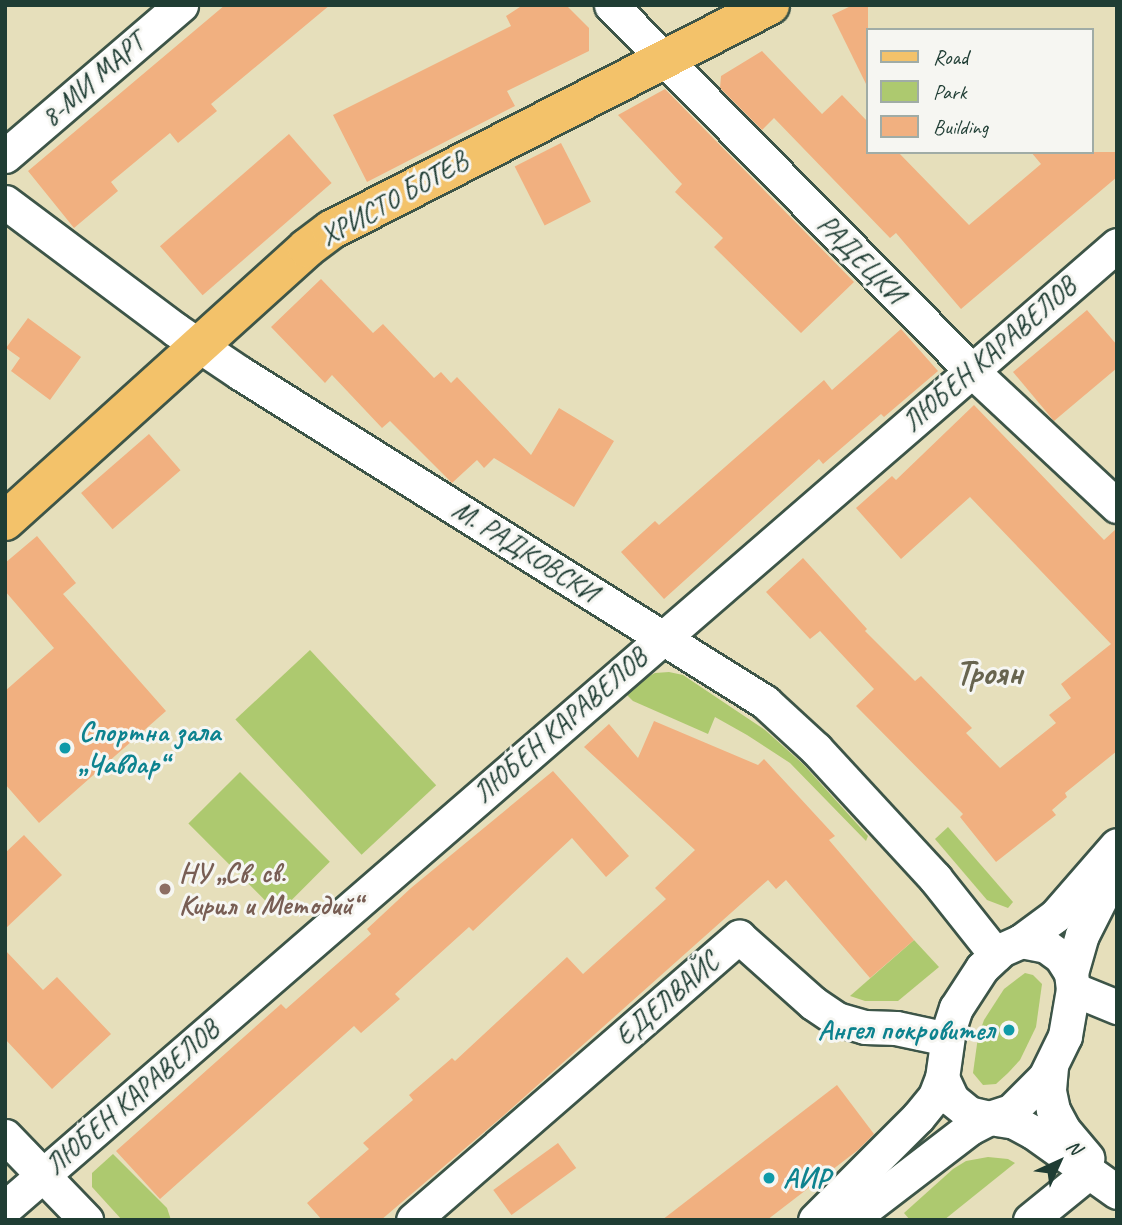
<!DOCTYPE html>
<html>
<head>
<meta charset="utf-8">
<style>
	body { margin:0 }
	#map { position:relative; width:1122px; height:1225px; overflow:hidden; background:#e6dfbb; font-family:Caveat,sans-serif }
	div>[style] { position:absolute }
	.green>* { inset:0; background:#adc96f; transform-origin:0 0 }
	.building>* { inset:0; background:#f1b080; transform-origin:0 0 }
	.roads { filter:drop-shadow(2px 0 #3d5548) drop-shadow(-2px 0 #3d5548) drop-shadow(0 2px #3d5548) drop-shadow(0 -2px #3d5548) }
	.minor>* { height:33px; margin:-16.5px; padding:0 16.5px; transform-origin:16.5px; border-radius:16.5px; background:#fff }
	.major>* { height:38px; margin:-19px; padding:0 19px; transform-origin:19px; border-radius:19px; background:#f3c26a }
	.dots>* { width:19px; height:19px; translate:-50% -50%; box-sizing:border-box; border:4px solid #f6f6f2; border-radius:50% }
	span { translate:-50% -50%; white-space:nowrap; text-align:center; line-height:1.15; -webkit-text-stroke:6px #f6f6f2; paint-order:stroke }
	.street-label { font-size:28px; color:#1f3d34 }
	.culture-label { font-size:28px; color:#0d838f; font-weight:700 }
	.left { translate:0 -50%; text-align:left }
	.right { translate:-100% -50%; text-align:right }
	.education-label { font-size:28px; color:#785e54; font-weight:700 }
	.district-label { font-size:35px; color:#68654f; font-weight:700 }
	.frame { position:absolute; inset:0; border:7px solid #1f3d34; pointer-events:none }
	.legend { position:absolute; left:866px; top:28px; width:228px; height:126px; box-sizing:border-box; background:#f6f6f2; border:2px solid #a0aca6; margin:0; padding:9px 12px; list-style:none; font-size:21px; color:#1f3d34 }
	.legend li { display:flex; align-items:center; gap:14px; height:35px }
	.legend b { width:35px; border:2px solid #a0aca6 }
	.north { position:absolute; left:1024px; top:1127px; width:70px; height:70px; -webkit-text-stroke:5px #f6f6f2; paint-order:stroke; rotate:45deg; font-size:19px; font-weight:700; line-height:28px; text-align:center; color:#1f3d34 }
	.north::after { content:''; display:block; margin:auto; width:24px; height:32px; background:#1f3d34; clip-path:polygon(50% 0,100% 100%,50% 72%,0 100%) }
</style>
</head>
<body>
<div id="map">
	<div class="green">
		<i style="left:310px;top:650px;width:185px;height:102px;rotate:47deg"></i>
		<i style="clip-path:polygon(669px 672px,683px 675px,765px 730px,803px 764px,868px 836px,866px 841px,790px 763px,747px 735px,715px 717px,708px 734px,633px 701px,626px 694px,640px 681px,655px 673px)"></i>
		<i style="left:240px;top:772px;width:127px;height:73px;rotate:45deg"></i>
		<i style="clip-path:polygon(948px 827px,1013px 902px,1008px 908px,987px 900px,935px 839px)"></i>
		<i style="clip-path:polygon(914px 940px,939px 967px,898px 1001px,865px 1001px,850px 996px)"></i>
		<i style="clip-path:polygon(1025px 973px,1033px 975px,1042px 984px,1036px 1027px,1020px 1060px,1008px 1073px,996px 1084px,983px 1085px,973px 1073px,978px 1037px,984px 1020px,1004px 989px)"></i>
		<i style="clip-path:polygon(113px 1154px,167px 1208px,171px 1220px,122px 1220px,92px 1187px,92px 1173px)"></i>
		<i style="clip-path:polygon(988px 1157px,1008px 1159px,1015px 1163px,944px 1220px,910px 1220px,904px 1213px,953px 1169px,966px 1161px)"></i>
	</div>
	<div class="building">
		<i style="clip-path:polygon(225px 5px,330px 5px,211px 104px,217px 111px,178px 143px,170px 133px,111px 182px,118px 191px,74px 228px,28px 171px)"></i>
		<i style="clip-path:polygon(523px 5px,566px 5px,589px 28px,589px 51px,507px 91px,515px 106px,367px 182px,333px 115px,511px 26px,506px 16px)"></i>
		<i style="clip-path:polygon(853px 5px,868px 5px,868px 88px,832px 15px)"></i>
		<i style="clip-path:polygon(762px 51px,822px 114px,842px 95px,868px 122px,868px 152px,898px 152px,969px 225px,1041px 164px,1031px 152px,1117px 152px,1117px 177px,961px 309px,896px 233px,890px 238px,774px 118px,762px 130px,720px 88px,721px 76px)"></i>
		<i style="clip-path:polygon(665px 89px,854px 282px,801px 333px,714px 247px,723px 238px,675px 192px,682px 184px,618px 115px)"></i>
		<i style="left:289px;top:134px;width:65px;height:171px;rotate:49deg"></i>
		<i style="left:561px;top:143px;width:66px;height:52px;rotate:63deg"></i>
		<i style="clip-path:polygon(321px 279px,373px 333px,383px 324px,434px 378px,441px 372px,451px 383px,457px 377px,531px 455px,559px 408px,614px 441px,574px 507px,494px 458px,484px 468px,477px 460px,452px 483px,390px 421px,382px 428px,332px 375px,325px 383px,271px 327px)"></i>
		<i style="clip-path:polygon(1087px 310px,1117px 345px,1117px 368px,1054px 421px,1013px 372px)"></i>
		<i style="clip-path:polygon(28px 318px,81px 357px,50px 400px,11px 371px,20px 358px,6px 348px)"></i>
		<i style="clip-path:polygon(901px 329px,938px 371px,884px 417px,881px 414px,823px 464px,819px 459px,664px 599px,621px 552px,655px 521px,659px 525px,824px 380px,832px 390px)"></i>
		<i style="clip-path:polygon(974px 405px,1104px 540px,1117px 528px,1117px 751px,1065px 793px,1067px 797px,1052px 810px,1056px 815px,996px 862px,960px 817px,963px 814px,856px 706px,874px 689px,820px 631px,810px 639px,766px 592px,803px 558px,867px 629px,865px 631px,915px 681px,921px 676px,972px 728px,966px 733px,1000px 768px,1056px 723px,1049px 715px,1071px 698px,1061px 684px,1111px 644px,970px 497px,901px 559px,856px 508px,892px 476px,896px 480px)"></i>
		<i style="left:149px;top:434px;width:48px;height:90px;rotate:49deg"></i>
		<i style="clip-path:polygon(37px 536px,76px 583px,63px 594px,166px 711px,39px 823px,5px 784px,5px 691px,54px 648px,5px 591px,5px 563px)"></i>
		<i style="clip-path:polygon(654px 721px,758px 765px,764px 759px,835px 836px,829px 840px,914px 940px,870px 978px,786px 880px,776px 889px,768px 880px,503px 1116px,381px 1220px,322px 1220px,307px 1203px,369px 1149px,363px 1143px,413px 1100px,409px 1095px,452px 1058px,455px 1061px,567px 957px,583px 974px,666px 899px,655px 888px,695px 850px,584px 747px,609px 724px,638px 758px)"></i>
		<i style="clip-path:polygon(553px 771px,629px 856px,606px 877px,572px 838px,473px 931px,469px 927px,395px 994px,400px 999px,361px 1033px,354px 1026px,160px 1199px,116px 1151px,281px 1004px,286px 1009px,371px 934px,367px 929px,411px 888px)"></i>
		<i style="clip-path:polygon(24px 835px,62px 875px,5px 929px,5px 853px)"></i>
		<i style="clip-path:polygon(5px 950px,43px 990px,57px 977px,111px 1034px,52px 1089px,5px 1039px)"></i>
		<i style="clip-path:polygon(837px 1085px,874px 1134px,858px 1150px,767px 1220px,662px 1220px)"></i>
		<i style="left:558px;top:1143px;width:31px;height:80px;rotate:54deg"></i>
	</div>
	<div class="roads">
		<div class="minor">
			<i style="left:611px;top:5px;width:514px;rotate:45.39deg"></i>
			<i style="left:972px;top:371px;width:198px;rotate:43deg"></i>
			<i style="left:5px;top:156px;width:232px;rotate:-40.6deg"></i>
			<i style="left:5px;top:202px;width:214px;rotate:36.8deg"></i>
			<i style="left:176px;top:330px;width:77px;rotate:33.9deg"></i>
			<i style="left:240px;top:373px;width:620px;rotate:32.07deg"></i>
			<i style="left:765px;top:702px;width:69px;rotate:42.7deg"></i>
			<i style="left:816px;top:749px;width:176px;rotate:47.3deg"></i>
			<i style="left:935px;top:878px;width:98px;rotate:51.6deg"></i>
			<i style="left:1021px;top:941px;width:25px;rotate:11deg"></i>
			<i style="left:1046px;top:946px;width:19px;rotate:36deg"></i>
			<i style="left:1061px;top:957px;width:19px;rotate:58deg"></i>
			<i style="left:1071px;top:973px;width:16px;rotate:83deg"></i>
			<i style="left:1073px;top:989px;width:48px;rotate:99.7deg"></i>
			<i style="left:1065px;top:1036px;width:46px;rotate:116deg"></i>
			<i style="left:1045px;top:1077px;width:48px;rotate:135deg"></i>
			<i style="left:1011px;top:1111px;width:22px;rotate:162deg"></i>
			<i style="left:990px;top:1118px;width:22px;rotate:-167deg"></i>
			<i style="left:969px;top:1113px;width:22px;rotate:-141deg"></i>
			<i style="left:952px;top:1099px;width:23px;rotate:-115deg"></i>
			<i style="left:942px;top:1078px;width:49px;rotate:-81.9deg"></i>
			<i style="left:949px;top:1029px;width:22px;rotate:-72deg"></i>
			<i style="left:956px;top:1008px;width:48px;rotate:-57deg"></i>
			<i style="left:982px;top:968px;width:26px;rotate:-43deg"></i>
			<i style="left:1001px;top:950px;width:22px;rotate:-24deg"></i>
			<i style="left:1021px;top:941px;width:42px;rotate:-36.3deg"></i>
			<i style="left:1055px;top:916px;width:94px;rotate:-48.9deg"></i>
			<i style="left:1071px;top:973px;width:40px;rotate:-74deg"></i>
			<i style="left:1082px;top:935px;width:77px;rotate:-63.1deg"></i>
			<i style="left:1073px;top:989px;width:48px;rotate:22.2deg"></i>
			<i style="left:1051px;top:1067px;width:24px;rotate:95deg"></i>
			<i style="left:1049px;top:1091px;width:19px;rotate:78deg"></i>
			<i style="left:1053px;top:1110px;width:21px;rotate:62deg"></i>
			<i style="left:1063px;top:1129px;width:38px;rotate:50deg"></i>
			<i style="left:5px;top:1136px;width:117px;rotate:46deg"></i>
			<i style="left:5px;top:1208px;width:1471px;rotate:-40.89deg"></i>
			<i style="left:413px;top:1220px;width:432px;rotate:-41deg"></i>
			<i style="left:739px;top:937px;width:99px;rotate:41.7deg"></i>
			<i style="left:813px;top:1003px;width:29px;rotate:34deg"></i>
			<i style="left:837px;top:1019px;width:29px;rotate:16deg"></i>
			<i style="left:865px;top:1027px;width:31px;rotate:2deg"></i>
			<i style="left:896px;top:1028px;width:52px;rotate:12.2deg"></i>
			<i style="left:815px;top:1220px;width:146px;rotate:-45deg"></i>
			<i style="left:918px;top:1117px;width:27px;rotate:-51deg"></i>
			<i style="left:935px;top:1096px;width:19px;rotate:-69deg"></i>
			<i style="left:850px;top:1220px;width:151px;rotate:-37.5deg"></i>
			<i style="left:970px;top:1128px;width:22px;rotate:-27deg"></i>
			<i style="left:990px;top:1118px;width:24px;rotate:9deg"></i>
			<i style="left:1014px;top:1122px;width:21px;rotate:28deg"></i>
			<i style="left:1033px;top:1132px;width:103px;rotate:35.5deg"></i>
			<i style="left:1030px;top:1220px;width:76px;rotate:-39.1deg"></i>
		</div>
		<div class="major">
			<i style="left:5px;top:521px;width:407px;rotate:-42.1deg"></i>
			<i style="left:307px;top:248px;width:30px;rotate:-37deg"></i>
			<i style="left:331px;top:230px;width:493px;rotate:-27.1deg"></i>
		</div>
	</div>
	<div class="dots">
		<i style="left:65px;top:748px;background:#0f9aa8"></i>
		<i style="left:165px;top:889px;background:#8d6e63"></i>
		<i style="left:1009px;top:1030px;background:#0f9aa8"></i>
		<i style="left:769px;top:1178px;background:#0f9aa8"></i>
	</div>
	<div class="street-label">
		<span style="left:93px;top:80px;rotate:-41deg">8-МИ МАРТ</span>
		<span style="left:394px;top:199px;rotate:-29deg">ХРИСТО БОТЕВ</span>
		<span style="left:861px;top:259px;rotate:45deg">РАДЕЦКИ</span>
		<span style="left:989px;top:355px;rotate:-41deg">ЛЮБЕН КАРАВЕЛОВ</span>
		<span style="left:525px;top:551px;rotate:32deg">М. РАДКОВСКИ</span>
		<span style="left:560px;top:726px;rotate:-41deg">ЛЮБЕН КАРАВЕЛОВ</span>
		<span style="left:667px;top:999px;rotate:-41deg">ЕДЕЛВАЙС</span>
		<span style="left:132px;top:1098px;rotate:-41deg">ЛЮБЕН КАРАВЕЛОВ</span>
	</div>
	<div class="culture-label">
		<span class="left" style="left:79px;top:748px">Спортна зала<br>„Чавдар“</span>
		<span class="right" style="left:995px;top:1030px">Ангел покровител</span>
		<span class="left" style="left:783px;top:1178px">АИР</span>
	</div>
	<div class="education-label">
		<span class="left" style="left:179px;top:889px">НУ „Св. св.<br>Кирил и Методий“</span>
	</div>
	<div class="district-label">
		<span style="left:989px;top:673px">Троян</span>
	</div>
	<div class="frame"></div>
	<ul class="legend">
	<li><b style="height:9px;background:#f3c26a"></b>Road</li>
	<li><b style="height:19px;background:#adc96f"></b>Park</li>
	<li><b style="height:19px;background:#f1b080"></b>Building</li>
	</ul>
	<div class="north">N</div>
</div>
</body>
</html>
